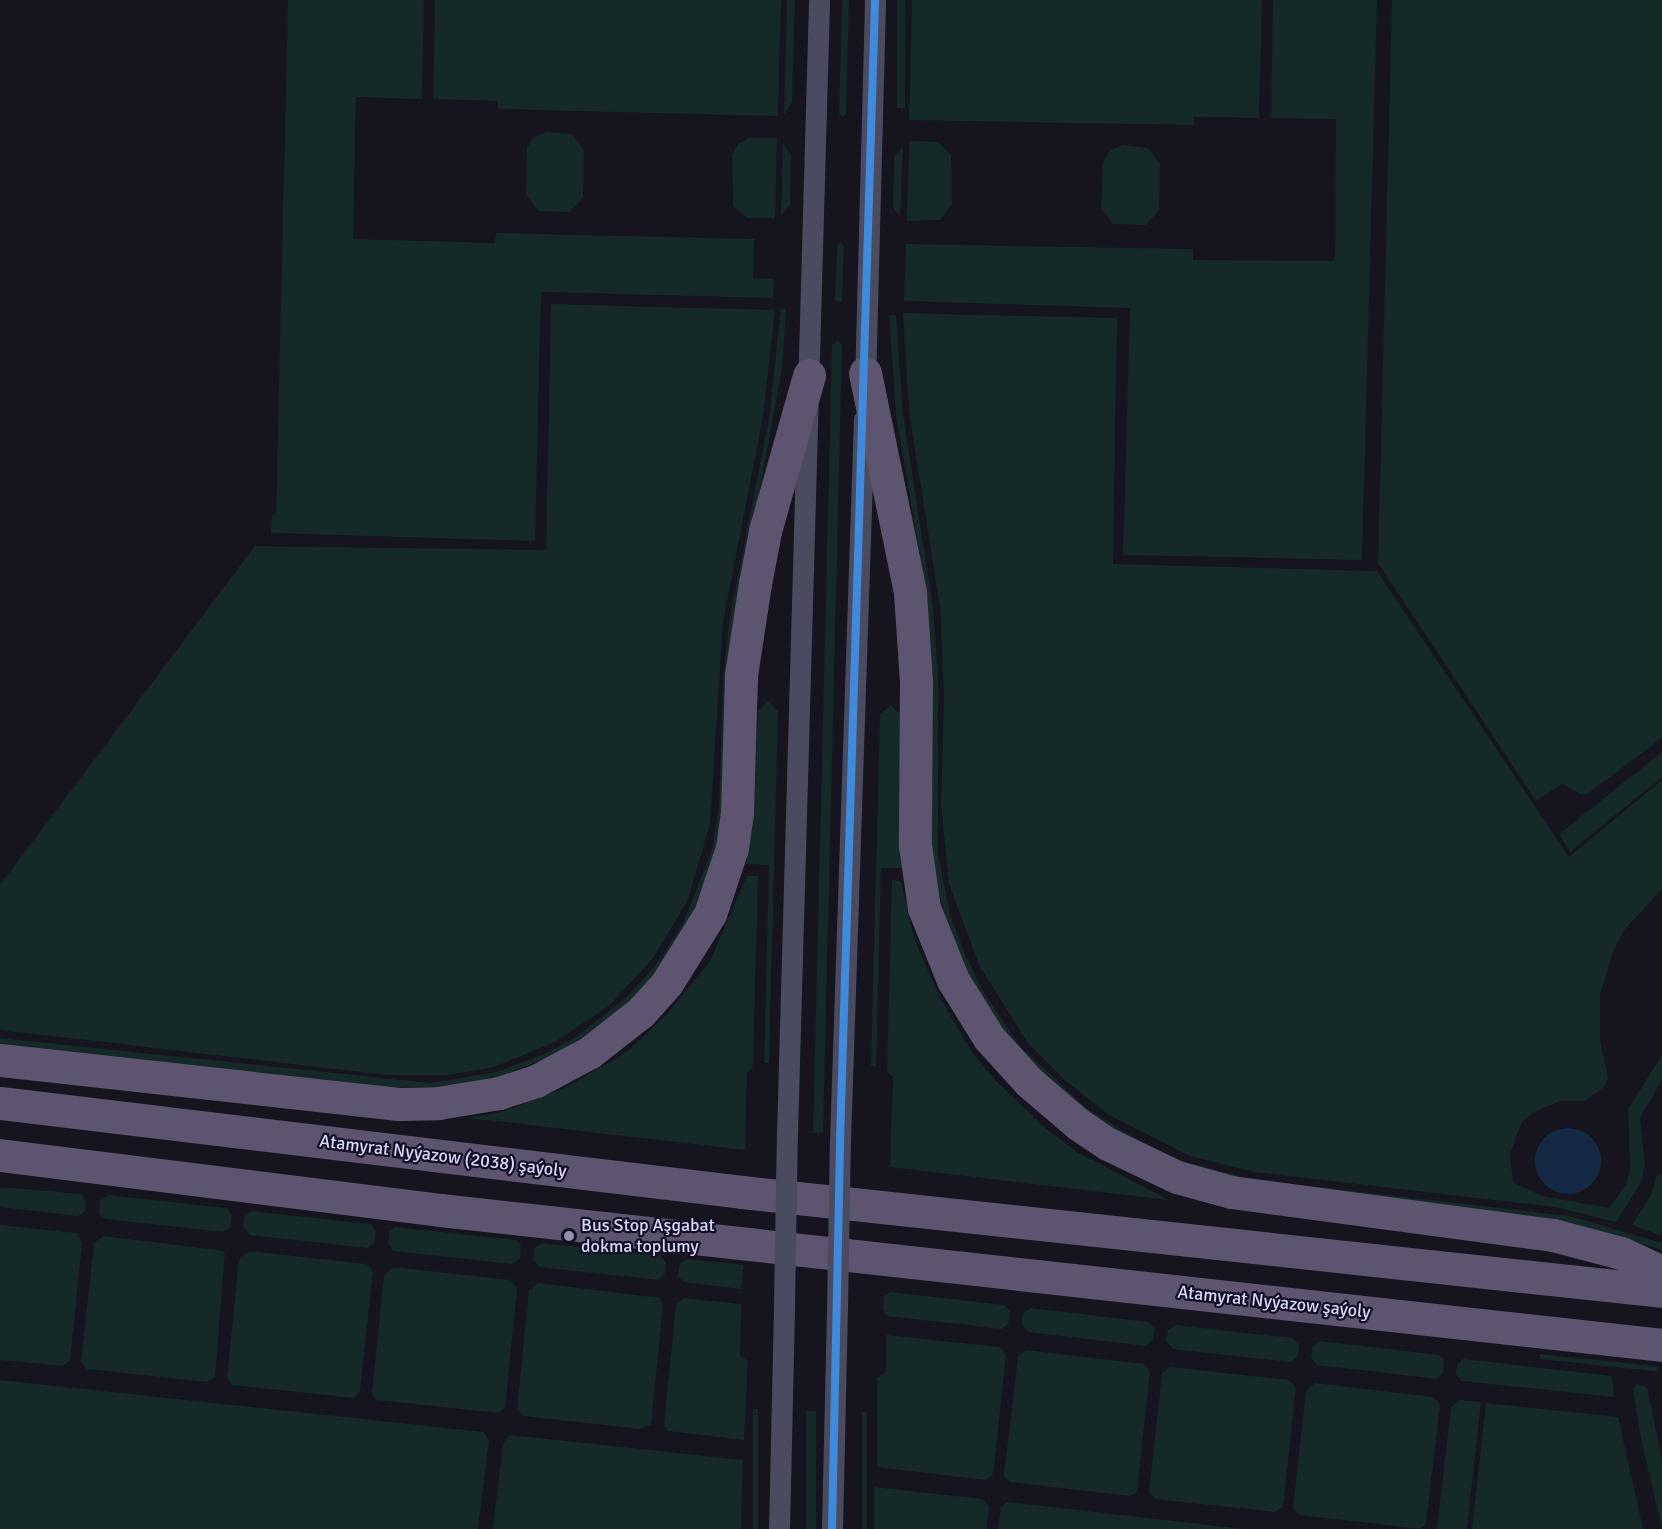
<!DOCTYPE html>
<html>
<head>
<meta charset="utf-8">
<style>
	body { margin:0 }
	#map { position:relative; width:1662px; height:1529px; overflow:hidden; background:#16141e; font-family:Signika,sans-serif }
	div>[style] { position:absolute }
	.green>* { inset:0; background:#142928; transform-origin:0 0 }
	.water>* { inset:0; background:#142a44 }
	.round { border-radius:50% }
	.street>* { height:21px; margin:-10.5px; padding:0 10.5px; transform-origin:10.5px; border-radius:10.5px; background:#4a4b5e }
	.primary>* { height:33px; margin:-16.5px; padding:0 16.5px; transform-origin:16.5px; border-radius:16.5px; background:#5d556f }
	.street-bridge>* { height:21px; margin:-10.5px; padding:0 10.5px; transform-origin:10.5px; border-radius:10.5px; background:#4a4b5e }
	.cycleway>* { height:8px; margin:-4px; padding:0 4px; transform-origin:4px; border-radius:4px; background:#408adc }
	.dots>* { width:16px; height:16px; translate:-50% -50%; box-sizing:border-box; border:3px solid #121022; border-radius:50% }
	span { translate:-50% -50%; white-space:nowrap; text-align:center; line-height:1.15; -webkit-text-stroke:4.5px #121022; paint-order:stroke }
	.street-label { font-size:18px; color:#d6d5fb }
	.poi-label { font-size:18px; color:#d6d5fb }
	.left { translate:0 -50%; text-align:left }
</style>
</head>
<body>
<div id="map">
	<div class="green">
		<i style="clip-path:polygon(288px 0,424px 0,422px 99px,356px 97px,353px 239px,495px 243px,496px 233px,754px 239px,753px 278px,774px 279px,773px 298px,541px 292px,535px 541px,271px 533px,272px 515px,276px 514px)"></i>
		<i style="clip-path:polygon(435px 0,781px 0,778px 116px,498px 109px,498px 101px,433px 99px)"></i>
		<i style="clip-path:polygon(787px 0,795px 0,792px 102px,784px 115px)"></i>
		<i style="clip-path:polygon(842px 0,849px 0,846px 114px,843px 117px,839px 114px)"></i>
		<i style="left:897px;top:0;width:8px;height:108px"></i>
		<i style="clip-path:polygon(912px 0,1262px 0,1259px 118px,1194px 117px,1194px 125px,909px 120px)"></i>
		<i style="clip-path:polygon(1273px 0,1377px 0,1362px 560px,1123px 555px,1130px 308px,904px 301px,906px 244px,1193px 249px,1193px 260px,1335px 261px,1336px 119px,1271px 118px)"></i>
		<i style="clip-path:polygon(1392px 0,1662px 0,1662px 738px,1589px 793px,1582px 795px,1562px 784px,1536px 801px,1378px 563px)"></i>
		<i style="clip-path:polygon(547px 132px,572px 134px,584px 150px,583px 197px,570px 212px,538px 211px,526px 195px,527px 149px,533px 137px)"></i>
		<i style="clip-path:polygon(749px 138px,777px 138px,775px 218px,747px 218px,733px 206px,732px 156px,738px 144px)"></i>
		<i style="clip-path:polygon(909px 141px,938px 142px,951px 155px,952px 204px,940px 220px,907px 221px)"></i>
		<i style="clip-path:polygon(783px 144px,791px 155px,790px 205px,781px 215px)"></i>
		<i style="clip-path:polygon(1123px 145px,1148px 148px,1160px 164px,1159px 210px,1146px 225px,1113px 224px,1101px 208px,1103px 162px,1110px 150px)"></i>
		<i style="clip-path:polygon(903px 146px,900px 217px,893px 207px,894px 157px)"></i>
		<i style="clip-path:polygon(840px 242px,844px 246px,842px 301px,835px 301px,837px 246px)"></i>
		<i style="clip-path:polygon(551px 304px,775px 310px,763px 417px,723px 621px,710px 824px,687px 902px,653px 958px,609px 1006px,555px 1042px,494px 1067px,449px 1075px,387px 1075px,0 1030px,0 885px,255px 546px,546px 550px)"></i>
		<i style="clip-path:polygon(781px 309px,786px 309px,782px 369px,752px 532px,724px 807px,709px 879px,676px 946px,631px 1002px,561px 1052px,497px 1078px,450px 1087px,386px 1087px,0 1044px,0 1038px,431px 1083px,496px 1072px,542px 1055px,576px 1037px,627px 997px,658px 962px,683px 923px,712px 850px,719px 807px,723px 681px,729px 622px,769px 418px)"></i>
		<i style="clip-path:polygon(903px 313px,1117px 318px,1113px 564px,1377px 571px,1569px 857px,1662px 780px,1662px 889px,1625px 929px,1614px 949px,1600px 994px,1600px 1041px,1608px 1078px,1604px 1087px,1585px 1101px,1560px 1101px,1534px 1112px,1522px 1122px,1510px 1153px,1513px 1182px,1542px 1196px,1609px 1208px,1626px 1185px,1630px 1170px,1628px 1109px,1662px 1055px,1662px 1080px,1640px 1118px,1645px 1165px,1641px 1183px,1616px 1222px,1555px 1207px,1254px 1172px,1190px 1156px,1109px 1115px,1066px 1081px,1027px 1042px,979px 965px,949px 884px,941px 805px,944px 695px,940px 607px,909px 412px)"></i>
		<i style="clip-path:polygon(889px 315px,896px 315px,903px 414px,933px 608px,938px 671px,938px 854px,950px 914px,965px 954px,984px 993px,1019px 1045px,1086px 1108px,1145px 1144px,1185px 1162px,1256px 1180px,1570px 1216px,1662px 1243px,1662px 1250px,1569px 1222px,1209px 1176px,1103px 1127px,1014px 1049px,968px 977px,944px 916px,931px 855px,924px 580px,896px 415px)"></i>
		<i style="clip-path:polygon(838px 340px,842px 345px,823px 1133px,813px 1133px,832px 345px)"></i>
		<i style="clip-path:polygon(768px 701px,778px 711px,769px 1063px,764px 1063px,769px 865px,746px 864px,755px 792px,758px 711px)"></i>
		<i style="clip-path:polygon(891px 705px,901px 715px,899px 820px,904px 868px,881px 868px,876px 1066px,871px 1066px,880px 714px)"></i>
		<i style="clip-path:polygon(1662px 752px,1662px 777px,1570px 852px,1559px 834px)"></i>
		<i style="clip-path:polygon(747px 876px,758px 876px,753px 1067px,747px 1073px,745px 1150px,468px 1118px,502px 1112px,563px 1089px,625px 1053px,643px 1037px,667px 1014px,710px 961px)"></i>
		<i style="clip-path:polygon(892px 880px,901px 881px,914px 938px,940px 998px,974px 1055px,995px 1080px,1045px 1128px,1077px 1152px,1169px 1200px,890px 1167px,893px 1077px,887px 1071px)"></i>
		<i style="clip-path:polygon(1662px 1173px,1662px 1236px,1632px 1225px,1651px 1195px,1656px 1177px)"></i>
		<i style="clip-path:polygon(0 1187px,81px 1194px,86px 1201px,85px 1211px,78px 1216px,0 1207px)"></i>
		<i style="clip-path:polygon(108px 1195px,226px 1208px,232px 1215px,231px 1227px,223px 1232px,105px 1219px,99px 1213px,100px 1201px)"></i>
		<i style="clip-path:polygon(252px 1211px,370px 1224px,376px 1231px,375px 1242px,368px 1248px,250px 1235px,243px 1227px,244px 1216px)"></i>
		<i style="clip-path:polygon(0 1225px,77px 1233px,82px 1243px,70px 1361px,62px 1366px,0 1360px)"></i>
		<i style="clip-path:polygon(395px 1227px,516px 1240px,521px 1245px,520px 1258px,513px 1264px,393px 1251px,388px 1243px,389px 1231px)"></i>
		<i style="clip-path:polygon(104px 1236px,225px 1251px,215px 1377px,208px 1382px,87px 1369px,81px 1362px,94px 1243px)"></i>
		<i style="clip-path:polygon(542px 1243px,661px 1256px,666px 1263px,665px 1273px,658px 1280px,539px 1267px,533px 1259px,534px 1248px)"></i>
		<i style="clip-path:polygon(249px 1251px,366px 1264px,373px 1271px,360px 1391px,353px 1398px,232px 1385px,227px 1378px,239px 1259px)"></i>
		<i style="clip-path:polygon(686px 1259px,744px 1265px,741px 1289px,684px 1282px,678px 1276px,680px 1264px)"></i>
		<i style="clip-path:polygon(393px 1267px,510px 1280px,517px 1289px,505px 1408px,498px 1413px,377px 1400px,372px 1394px,384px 1275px)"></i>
		<i style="clip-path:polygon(538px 1283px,660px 1298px,663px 1305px,651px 1424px,641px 1429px,523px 1416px,517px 1409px,529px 1290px)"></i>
		<i style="clip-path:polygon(890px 1292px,1004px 1305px,1010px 1311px,1009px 1323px,1002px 1329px,887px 1316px,883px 1308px,884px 1297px)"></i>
		<i style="clip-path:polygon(684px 1298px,741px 1304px,740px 1356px,748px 1361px,744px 1440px,668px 1431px,664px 1425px,676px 1304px)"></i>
		<i style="clip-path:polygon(1031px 1308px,1148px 1322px,1155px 1329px,1153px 1339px,1146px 1346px,1028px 1332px,1022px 1324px,1023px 1313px)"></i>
		<i style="clip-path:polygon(1176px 1325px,1293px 1338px,1299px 1345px,1298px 1356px,1291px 1362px,1173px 1349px,1166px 1341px,1168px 1330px)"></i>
		<i style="clip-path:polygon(886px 1335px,1000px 1347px,1006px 1355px,993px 1475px,985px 1480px,877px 1467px,877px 1378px,886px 1372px)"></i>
		<i style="clip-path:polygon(1320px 1341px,1440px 1355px,1444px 1361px,1443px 1373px,1437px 1379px,1317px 1365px,1311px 1358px,1313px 1346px)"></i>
		<i style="clip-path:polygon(1026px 1350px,1144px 1364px,1150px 1371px,1137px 1492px,1129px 1496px,1010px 1482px,1004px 1476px,1018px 1356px)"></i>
		<i style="left:1540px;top:1354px;width:119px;height:5px;rotate:6deg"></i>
		<i style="clip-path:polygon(1463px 1359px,1612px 1376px,1614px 1397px,1461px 1381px,1456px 1374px,1457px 1364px)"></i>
		<i style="clip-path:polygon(1171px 1367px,1289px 1380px,1296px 1388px,1283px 1507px,1274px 1512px,1155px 1499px,1149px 1492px,1162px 1373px)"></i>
		<i style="clip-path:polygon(0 1380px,484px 1432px,489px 1441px,478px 1529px,0 1529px)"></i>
		<i style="clip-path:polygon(1315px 1383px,1433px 1397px,1440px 1404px,1426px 1524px,1420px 1529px,1299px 1515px,1293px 1508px,1306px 1390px)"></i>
		<i style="clip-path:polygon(1636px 1384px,1647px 1387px,1662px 1459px,1662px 1528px,1641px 1440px,1633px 1389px)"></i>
		<i style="clip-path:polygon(1459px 1400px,1481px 1402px,1467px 1529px,1437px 1529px,1451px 1407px)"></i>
		<i style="clip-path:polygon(1486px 1403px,1618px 1417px,1643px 1529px,1472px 1529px)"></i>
		<i style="left:753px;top:1409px;width:5px;height:120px"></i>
		<i style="left:806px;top:1411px;width:10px;height:118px"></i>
		<i style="left:862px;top:1412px;width:5px;height:117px"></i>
		<i style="clip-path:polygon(510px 1435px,743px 1460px,741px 1529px,493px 1529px,503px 1443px)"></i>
		<i style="clip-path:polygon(874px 1487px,983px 1499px,989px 1507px,987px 1529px,874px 1529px)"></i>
		<i style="clip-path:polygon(1007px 1502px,1244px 1529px,998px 1529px,1001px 1507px)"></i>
	</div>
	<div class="water">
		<i class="round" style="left:1535px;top:1128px;width:66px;height:66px"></i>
	</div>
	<div class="street">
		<i style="left:865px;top:384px;width:384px;rotate:-88.5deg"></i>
		<i style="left:787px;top:1134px;width:1134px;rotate:-88.38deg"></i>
		<i style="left:840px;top:1141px;width:722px;rotate:-88.1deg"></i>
		<i style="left:779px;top:1529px;width:227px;rotate:-88.7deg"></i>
		<i style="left:832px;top:1529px;width:221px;rotate:-88.7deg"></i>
	</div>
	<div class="primary">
		<i style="left:865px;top:373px;width:225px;rotate:78.4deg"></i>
		<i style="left:910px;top:593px;width:89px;rotate:86.1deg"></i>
		<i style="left:916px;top:682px;width:163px;rotate:90.4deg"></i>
		<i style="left:915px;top:845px;width:64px;rotate:81.9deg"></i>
		<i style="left:924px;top:908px;width:78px;rotate:68.1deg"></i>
		<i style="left:953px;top:980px;width:68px;rotate:58.2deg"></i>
		<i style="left:989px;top:1038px;width:59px;rotate:47.7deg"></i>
		<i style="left:1029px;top:1082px;width:65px;rotate:40.6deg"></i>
		<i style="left:1078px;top:1124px;width:36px;rotate:34deg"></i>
		<i style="left:1108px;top:1144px;width:76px;rotate:25.6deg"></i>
		<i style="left:1177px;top:1177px;width:56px;rotate:15.5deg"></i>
		<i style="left:1231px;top:1192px;width:325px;rotate:7.6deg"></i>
		<i style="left:1553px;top:1235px;width:70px;rotate:14.8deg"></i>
		<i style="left:1621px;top:1253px;width:45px;rotate:24.9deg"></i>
		<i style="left:0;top:1060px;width:401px;rotate:6.3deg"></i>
		<i style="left:399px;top:1104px;width:39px;rotate:-1deg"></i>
		<i style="left:438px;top:1103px;width:62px;rotate:-9.3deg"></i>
		<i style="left:499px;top:1093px;width:39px;rotate:-18deg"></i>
		<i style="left:536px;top:1081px;width:61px;rotate:-28.2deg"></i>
		<i style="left:590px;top:1052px;width:65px;rotate:-38.1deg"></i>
		<i style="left:641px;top:1012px;width:39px;rotate:-48deg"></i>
		<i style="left:667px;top:983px;width:81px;rotate:-58.1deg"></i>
		<i style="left:710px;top:914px;width:70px;rotate:-71.6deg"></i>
		<i style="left:732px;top:848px;width:36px;rotate:-82deg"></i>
		<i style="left:737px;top:812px;width:137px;rotate:-88.3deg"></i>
		<i style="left:741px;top:675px;width:92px;rotate:-81.3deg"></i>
		<i style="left:755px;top:584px;width:54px;rotate:-79.3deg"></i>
		<i style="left:765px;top:531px;width:162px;rotate:-74.2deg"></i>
		<i style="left:0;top:1103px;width:747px;rotate:6.84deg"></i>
		<i style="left:742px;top:1192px;width:925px;rotate:6.14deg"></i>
		<i style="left:0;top:1155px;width:443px;rotate:7.1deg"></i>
		<i style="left:440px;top:1210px;width:1229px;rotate:6.3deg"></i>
	</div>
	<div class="street-bridge">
		<i style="left:784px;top:1302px;width:168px;rotate:-89deg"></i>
		<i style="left:837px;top:1308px;width:167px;rotate:-89deg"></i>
	</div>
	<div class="cycleway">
		<i style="left:832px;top:1529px;width:388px;rotate:-88.8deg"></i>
		<i style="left:840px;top:1141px;width:1142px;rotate:-88.24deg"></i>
	</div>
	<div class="dots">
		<i style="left:569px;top:1236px;background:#9391ae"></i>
	</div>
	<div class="street-label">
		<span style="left:443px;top:1156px;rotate:7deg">Atamyrat Nyýazow (2038) şaýoly</span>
		<span style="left:1274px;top:1302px;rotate:6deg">Atamyrat Nyýazow şaýoly</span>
	</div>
	<div class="poi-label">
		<span class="left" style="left:581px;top:1236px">Bus Stop Aşgabat<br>dokma toplumy</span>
	</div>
</div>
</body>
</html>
